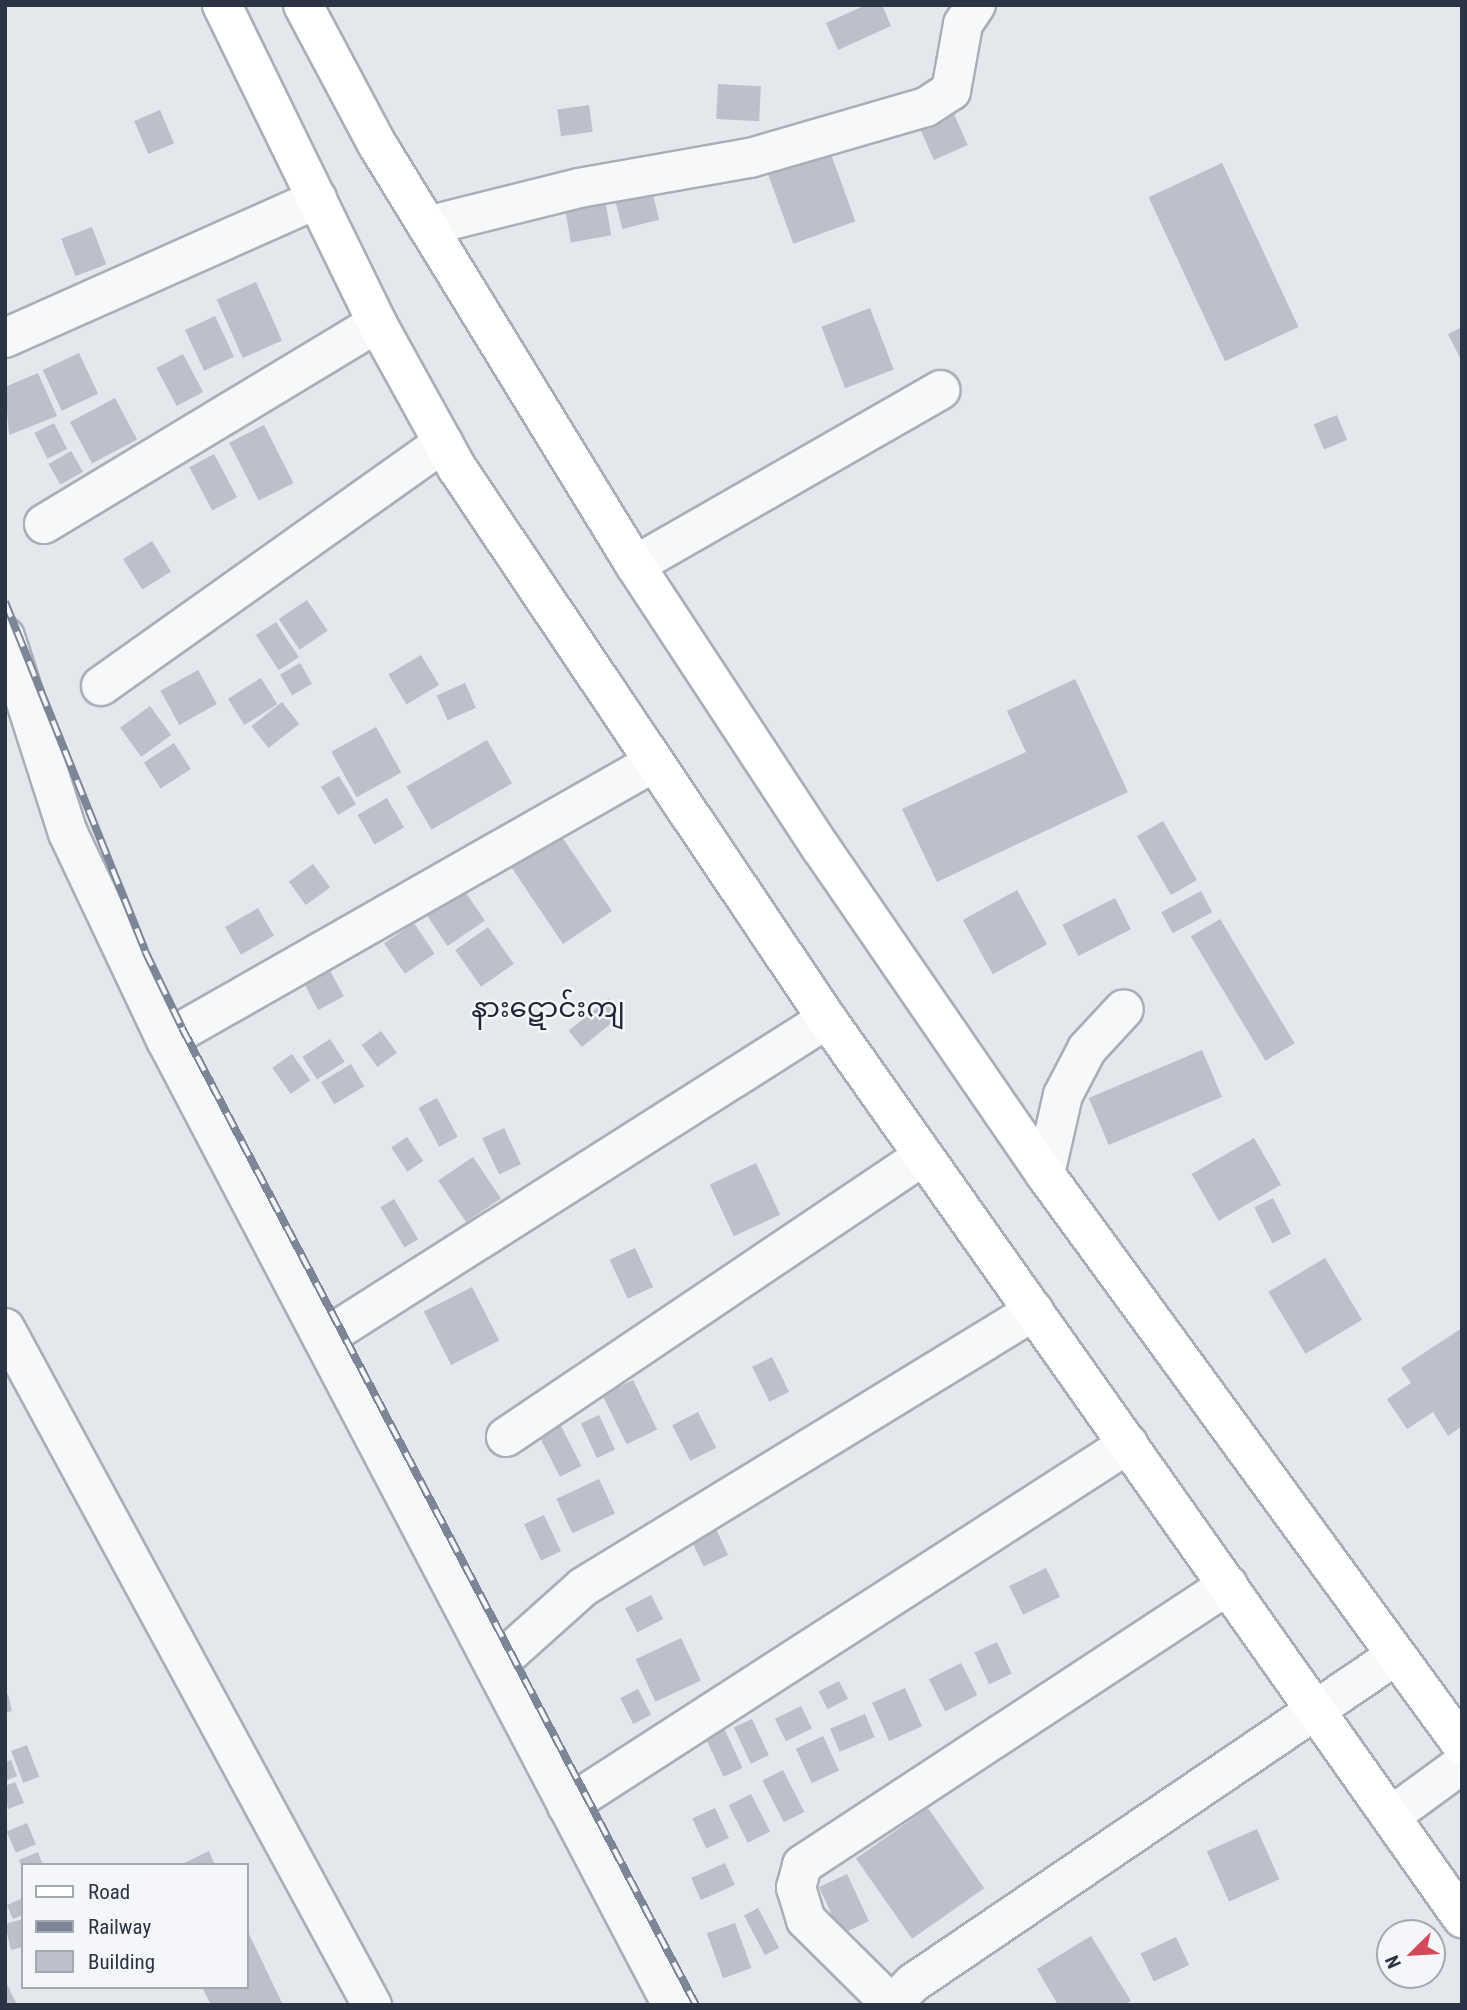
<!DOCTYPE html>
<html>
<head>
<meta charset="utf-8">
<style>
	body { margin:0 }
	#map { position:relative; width:1467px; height:2010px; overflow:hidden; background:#e4e7ec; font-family:"Roboto Condensed","Noto Sans Myanmar",sans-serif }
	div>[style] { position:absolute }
	.building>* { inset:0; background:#bbc0ca; transform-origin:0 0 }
	.roads { filter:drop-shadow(2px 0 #a9aeb7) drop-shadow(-2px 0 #a9aeb7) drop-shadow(0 2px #a9aeb7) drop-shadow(0 -2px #a9aeb7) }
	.minor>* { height:38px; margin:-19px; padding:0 19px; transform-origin:19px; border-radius:19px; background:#f7f8fa }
	.major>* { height:38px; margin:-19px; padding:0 19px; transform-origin:19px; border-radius:19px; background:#fff }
	.rail>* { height:8px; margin-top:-4px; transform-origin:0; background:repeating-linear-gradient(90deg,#f4f6f9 0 16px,#7d8696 0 32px); box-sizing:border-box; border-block:2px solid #7d8696 }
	span { translate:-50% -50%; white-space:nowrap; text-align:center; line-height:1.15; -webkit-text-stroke:5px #f4f6f9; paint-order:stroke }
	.quarter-label { font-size:28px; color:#1d2536 }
	.frame { position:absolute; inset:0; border:7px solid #2b3445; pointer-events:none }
	.legend { position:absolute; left:21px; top:1863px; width:228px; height:126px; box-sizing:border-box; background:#f4f6f9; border:2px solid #a4a8b1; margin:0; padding:9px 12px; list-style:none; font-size:21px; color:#2b3445 }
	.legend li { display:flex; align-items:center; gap:14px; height:35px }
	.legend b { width:35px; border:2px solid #a4a8b1 }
	.north { position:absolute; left:1376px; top:1919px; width:70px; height:70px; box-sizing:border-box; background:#f4f6f9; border:2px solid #a4a8b1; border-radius:50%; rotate:246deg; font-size:19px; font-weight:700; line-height:28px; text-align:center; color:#2b3445 }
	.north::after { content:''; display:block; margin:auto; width:24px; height:32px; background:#d1495b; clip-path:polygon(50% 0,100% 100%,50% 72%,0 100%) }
</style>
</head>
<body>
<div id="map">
	<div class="building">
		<i style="clip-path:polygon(866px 5px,882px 5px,891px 26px,838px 50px,826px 23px)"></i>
		<i style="left:718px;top:84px;width:43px;height:35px;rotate:3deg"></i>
		<i style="left:949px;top:103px;width:46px;height:37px;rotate:66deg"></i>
		<i style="left:589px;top:105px;width:27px;height:32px;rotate:82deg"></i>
		<i style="left:160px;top:110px;width:36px;height:28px;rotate:67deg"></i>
		<i style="left:828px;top:146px;width:80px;height:66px;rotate:70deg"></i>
		<i style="left:1222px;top:163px;width:181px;height:81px;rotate:65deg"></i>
		<i style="left:650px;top:183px;width:38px;height:38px;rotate:76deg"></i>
		<i style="left:604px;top:194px;width:42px;height:41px;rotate:80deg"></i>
		<i style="left:92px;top:227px;width:40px;height:33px;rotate:69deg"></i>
		<i style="left:256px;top:282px;width:64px;height:43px;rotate:66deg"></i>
		<i style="left:870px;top:308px;width:66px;height:52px;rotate:69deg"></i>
		<i style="left:215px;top:316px;width:45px;height:33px;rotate:65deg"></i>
		<i style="clip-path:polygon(1462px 327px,1462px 362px,1448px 334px)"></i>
		<i style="left:79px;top:353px;width:45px;height:40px;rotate:65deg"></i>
		<i style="left:183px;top:354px;width:43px;height:30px;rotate:62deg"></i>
		<i style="clip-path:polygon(38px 373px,57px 416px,9px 435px,5px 387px)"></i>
		<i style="left:115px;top:398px;width:47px;height:51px;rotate:62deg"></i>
		<i style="left:1337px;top:415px;width:27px;height:25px;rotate:68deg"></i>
		<i style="left:54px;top:423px;width:29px;height:22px;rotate:63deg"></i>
		<i style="left:264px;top:425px;width:65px;height:39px;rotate:63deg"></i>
		<i style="left:71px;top:451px;width:24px;height:26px;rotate:60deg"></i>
		<i style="left:214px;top:454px;width:49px;height:28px;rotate:62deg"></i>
		<i style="left:152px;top:541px;width:36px;height:34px;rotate:58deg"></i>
		<i style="left:307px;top:600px;width:37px;height:34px;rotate:56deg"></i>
		<i style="left:276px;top:622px;width:42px;height:24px;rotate:57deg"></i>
		<i style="left:421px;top:655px;width:35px;height:38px;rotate:59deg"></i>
		<i style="left:300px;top:663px;width:24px;height:23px;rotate:60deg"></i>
		<i style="left:198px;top:670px;width:39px;height:43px;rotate:61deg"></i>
		<i style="left:261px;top:678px;width:31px;height:39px;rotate:58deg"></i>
		<i style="clip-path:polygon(1075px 679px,1128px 792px,937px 882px,902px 809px,1026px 752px,1007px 711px)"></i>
		<i style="left:465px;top:683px;width:27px;height:31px;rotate:66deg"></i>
		<i style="left:282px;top:702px;width:28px;height:39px;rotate:52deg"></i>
		<i style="left:150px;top:706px;width:36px;height:37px;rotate:54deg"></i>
		<i style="left:376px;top:727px;width:52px;height:51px;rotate:61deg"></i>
		<i style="left:487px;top:740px;width:50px;height:93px;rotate:60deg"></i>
		<i style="left:174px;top:743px;width:31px;height:36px;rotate:57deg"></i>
		<i style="left:339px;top:776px;width:33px;height:21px;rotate:59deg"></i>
		<i style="left:387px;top:798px;width:34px;height:34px;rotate:60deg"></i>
		<i style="left:1163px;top:821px;width:68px;height:30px;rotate:60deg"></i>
		<i style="left:556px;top:828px;width:100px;height:59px;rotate:56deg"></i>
		<i style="left:313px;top:864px;width:29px;height:30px;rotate:54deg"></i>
		<i style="left:458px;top:881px;width:48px;height:45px;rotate:56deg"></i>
		<i style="left:1017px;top:890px;width:62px;height:62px;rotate:61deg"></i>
		<i style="left:1201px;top:891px;width:24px;height:45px;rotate:62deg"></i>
		<i style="left:1115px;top:898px;width:35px;height:59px;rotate:63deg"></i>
		<i style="left:258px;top:908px;width:32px;height:38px;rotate:60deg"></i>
		<i style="left:1220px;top:919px;width:145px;height:34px;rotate:59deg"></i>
		<i style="left:414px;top:923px;width:37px;height:36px;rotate:56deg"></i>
		<i style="left:488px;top:927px;width:45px;height:40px;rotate:55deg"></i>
		<i style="left:325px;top:961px;width:40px;height:29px;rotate:62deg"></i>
		<i style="left:609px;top:998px;width:21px;height:52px;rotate:51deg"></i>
		<i style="left:381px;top:1031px;width:27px;height:24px;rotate:54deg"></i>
		<i style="left:330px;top:1039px;width:27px;height:33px;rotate:57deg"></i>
		<i style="left:1202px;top:1050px;width:51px;height:123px;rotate:67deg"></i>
		<i style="left:292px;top:1054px;width:32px;height:24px;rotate:55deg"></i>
		<i style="left:351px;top:1064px;width:26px;height:35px;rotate:59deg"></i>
		<i style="left:437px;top:1098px;width:44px;height:21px;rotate:62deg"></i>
		<i style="left:504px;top:1128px;width:40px;height:24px;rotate:65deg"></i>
		<i style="left:407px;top:1137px;width:29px;height:19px;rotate:56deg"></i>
		<i style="left:1254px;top:1138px;width:54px;height:72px;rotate:60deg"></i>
		<i style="left:473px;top:1157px;width:50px;height:42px;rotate:56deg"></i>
		<i style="left:756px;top:1163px;width:57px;height:51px;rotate:65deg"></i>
		<i style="left:1273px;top:1198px;width:40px;height:21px;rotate:63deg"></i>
		<i style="left:394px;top:1199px;width:47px;height:16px;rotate:59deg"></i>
		<i style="left:635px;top:1248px;width:43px;height:28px;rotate:65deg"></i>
		<i style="left:1325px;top:1258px;width:72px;height:66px;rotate:59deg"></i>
		<i style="left:472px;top:1287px;width:60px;height:54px;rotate:63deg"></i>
		<i style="clip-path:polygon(1462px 1328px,1462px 1426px,1448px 1436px,1433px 1412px,1407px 1429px,1387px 1399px,1411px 1383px,1401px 1368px)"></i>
		<i style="left:772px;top:1357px;width:39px;height:22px;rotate:64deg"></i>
		<i style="left:633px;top:1380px;width:55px;height:34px;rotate:64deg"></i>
		<i style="left:698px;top:1412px;width:40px;height:29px;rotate:63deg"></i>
		<i style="left:599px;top:1415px;width:38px;height:20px;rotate:65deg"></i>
		<i style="left:560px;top:1424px;width:47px;height:24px;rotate:63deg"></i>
		<i style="left:599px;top:1479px;width:38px;height:47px;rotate:65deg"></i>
		<i style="left:544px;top:1515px;width:40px;height:22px;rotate:65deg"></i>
		<i style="left:715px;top:1527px;width:31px;height:27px;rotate:65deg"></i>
		<i style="left:1046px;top:1568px;width:32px;height:41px;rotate:64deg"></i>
		<i style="left:651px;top:1595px;width:27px;height:29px;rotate:63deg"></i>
		<i style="left:681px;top:1638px;width:47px;height:50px;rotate:65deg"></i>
		<i style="left:997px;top:1642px;width:35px;height:25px;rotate:65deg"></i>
		<i style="left:961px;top:1663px;width:36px;height:36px;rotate:63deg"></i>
		<i style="left:839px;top:1681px;width:20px;height:23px;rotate:63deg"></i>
		<i style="left:905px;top:1688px;width:42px;height:36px;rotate:66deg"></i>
		<i style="left:638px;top:1689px;width:29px;height:20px;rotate:63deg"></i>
		<i style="clip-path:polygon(8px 1694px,12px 1711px,5px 1713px,5px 1695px)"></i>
		<i style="left:801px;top:1706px;width:25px;height:29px;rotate:64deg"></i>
		<i style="left:865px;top:1714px;width:25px;height:38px;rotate:67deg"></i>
		<i style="left:752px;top:1719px;width:40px;height:20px;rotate:65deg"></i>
		<i style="left:724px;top:1728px;width:44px;height:21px;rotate:65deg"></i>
		<i style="left:823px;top:1736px;width:38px;height:30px;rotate:65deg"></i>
		<i style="left:27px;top:1745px;width:34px;height:17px;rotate:69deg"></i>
		<i style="clip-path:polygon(11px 1760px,17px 1776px,5px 1781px,5px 1762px)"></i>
		<i style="left:783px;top:1770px;width:47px;height:23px;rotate:63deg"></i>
		<i style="clip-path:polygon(15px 1782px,24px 1803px,8px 1809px,5px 1786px)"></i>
		<i style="left:751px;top:1794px;width:42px;height:25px;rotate:63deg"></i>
		<i style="left:715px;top:1808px;width:33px;height:25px;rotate:65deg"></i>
		<i style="left:928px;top:1808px;width:98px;height:88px;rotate:55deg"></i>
		<i style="left:27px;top:1823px;width:23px;height:22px;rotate:67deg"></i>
		<i style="left:1257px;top:1829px;width:55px;height:55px;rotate:66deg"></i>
		<i style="clip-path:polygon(209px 1851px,215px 1865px,180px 1865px)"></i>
		<i style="clip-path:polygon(38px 1852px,43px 1865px,23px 1870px,19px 1860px)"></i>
		<i style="left:725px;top:1863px;width:24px;height:37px;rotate:66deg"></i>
		<i style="left:847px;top:1874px;width:52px;height:31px;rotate:65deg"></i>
		<i style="clip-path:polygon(23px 1898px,23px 1915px,13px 1919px,7px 1905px)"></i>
		<i style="left:758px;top:1908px;width:45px;height:16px;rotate:62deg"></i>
		<i style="clip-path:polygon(23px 1919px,23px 1947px,11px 1950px,5px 1924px)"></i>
		<i style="left:735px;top:1923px;width:48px;height:30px;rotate:70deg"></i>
		<i style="clip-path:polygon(247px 1930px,283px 2005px,211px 2005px,202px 1987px,247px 1987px)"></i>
		<i style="clip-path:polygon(1091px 1936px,1131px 2001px,1124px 2005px,1058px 2005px,1037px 1969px)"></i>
		<i style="left:1176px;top:1937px;width:31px;height:39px;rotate:65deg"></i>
		<i style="clip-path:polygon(5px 1980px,17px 2005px,5px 2005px)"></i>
	</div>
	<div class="roads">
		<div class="minor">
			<i style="left:427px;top:226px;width:157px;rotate:-14deg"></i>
			<i style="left:579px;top:188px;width:174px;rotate:-10deg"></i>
			<i style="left:750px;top:158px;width:183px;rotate:-16.2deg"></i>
			<i style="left:926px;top:107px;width:30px;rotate:-33deg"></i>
			<i style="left:951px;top:91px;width:68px;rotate:-79.8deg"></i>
			<i style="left:963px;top:24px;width:23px;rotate:-56deg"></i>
			<i style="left:5px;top:338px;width:342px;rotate:-24deg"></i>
			<i style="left:44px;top:524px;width:389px;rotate:-31.1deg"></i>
			<i style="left:635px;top:565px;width:352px;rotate:-29.8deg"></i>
			<i style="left:5px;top:637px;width:206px;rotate:72.2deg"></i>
			<i style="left:68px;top:833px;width:229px;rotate:64.7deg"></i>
			<i style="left:166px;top:1040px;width:1090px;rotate:62.33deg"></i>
			<i style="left:101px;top:686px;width:420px;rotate:-35.4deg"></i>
			<i style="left:166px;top:1040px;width:558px;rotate:-29.64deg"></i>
			<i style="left:1045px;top:1174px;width:81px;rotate:-77.2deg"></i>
			<i style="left:1063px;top:1095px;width:52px;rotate:-62.4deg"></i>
			<i style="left:1087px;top:1049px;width:54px;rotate:-47.2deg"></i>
			<i style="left:5px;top:1328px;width:770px;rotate:61.54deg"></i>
			<i style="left:323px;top:1339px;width:597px;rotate:-32.41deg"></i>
			<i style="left:506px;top:1437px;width:503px;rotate:-33.97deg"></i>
			<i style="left:497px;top:1664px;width:115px;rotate:-41.8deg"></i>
			<i style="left:583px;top:1587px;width:529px;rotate:-31.47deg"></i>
			<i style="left:567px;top:1806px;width:668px;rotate:-32.83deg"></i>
			<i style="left:1391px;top:1816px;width:88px;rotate:-36.2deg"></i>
			<i style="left:891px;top:2004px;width:120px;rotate:-135.3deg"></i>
			<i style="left:806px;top:1920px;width:34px;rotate:-107deg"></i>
			<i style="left:796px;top:1888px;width:24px;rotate:-75deg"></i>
			<i style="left:802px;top:1865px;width:510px;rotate:-33.32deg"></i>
			<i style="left:891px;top:2005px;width:31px;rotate:-45deg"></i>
			<i style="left:913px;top:1983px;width:582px;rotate:-34.15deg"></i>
		</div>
		<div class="major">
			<i style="left:222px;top:5px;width:354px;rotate:64deg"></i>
			<i style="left:377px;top:323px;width:166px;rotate:61.1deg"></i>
			<i style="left:457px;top:468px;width:664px;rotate:56.12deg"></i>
			<i style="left:827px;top:1019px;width:1101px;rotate:54.76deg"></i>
			<i style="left:303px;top:5px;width:157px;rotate:62deg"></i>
			<i style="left:377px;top:144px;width:494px;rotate:58.5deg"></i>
			<i style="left:635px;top:565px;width:339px;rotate:56.7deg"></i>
			<i style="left:821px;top:848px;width:396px;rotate:55.5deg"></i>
			<i style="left:1045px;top:1174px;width:707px;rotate:53.86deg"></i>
		</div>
	</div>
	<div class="rail">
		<i style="left:5px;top:602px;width:376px;rotate:68.1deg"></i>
		<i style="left:145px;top:951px;width:85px;rotate:64.3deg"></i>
		<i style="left:182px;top:1028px;width:1104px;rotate:62.25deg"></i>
	</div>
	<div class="quarter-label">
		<span style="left:548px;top:1008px">နားဋောင်းကျ</span>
	</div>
	<div class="frame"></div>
	<ul class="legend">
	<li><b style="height:9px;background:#fff"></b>Road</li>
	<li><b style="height:9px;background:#7d8696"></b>Railway</li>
	<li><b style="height:19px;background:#bbc0ca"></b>Building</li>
	</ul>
	<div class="north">N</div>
</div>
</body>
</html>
